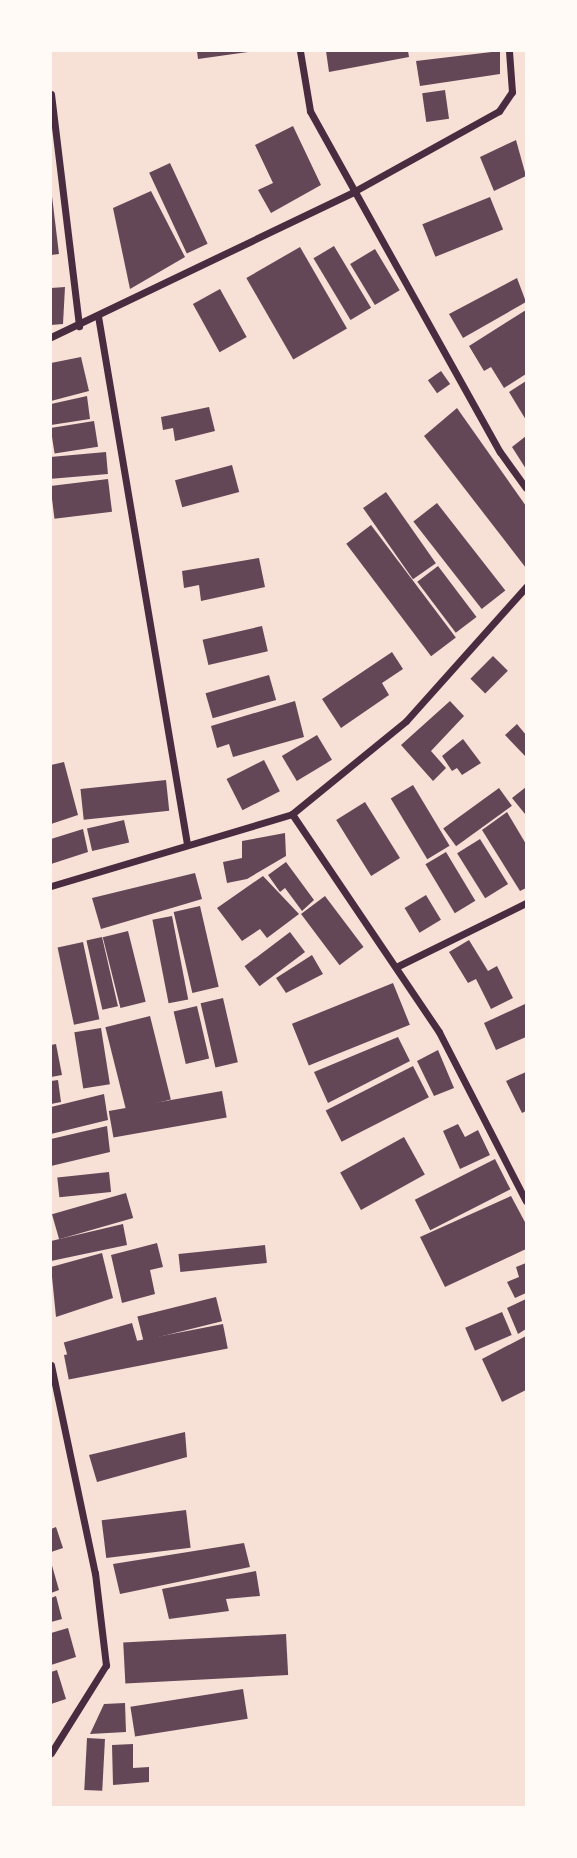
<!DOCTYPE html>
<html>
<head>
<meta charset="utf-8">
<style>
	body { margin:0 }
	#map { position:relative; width:577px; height:1858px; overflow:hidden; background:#f7e1d7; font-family:"Roboto Condensed",sans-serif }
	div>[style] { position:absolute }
	.building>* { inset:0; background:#644757; transform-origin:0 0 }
	.minor>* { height:7px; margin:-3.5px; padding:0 3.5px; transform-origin:3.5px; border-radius:3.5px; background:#4a2c40 }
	span { translate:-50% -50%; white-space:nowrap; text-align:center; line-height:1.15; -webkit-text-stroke:5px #fffaf5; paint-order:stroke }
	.frame { position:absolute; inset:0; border:52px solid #fffaf5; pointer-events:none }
</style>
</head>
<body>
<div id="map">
	<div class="building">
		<i style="clip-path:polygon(197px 51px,247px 51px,248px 52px,198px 59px)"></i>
		<i style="clip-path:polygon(326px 51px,408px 51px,409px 57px,329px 72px)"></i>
		<i style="clip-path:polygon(500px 51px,500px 74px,420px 86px,416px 61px)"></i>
		<i style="left:445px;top:90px;width:29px;height:23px;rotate:82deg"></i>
		<i style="clip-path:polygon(293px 126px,321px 185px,271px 213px,258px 190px,273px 183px,255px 145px)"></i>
		<i style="clip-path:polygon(516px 140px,526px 176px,494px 191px,480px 157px)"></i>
		<i style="left:170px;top:163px;width:89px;height:23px;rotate:65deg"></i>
		<i style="clip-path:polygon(51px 188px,59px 254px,51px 255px)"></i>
		<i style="clip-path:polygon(151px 191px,185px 257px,130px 289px,113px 208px)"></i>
		<i style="left:490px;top:197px;width:35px;height:73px;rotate:68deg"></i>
		<i style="left:334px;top:246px;width:72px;height:24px;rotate:59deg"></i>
		<i style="left:300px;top:247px;width:94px;height:62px;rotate:60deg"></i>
		<i style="left:375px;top:249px;width:48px;height:29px;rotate:59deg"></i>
		<i style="clip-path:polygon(517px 278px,526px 302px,463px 338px,449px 314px)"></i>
		<i style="clip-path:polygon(65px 287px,63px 324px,51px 325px,51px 288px)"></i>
		<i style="left:220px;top:289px;width:55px;height:31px;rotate:61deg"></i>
		<i style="clip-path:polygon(526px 310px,526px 374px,504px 388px,491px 367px,484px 371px,469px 346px)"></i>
		<i style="clip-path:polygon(81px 357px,89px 391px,51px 401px,51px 363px)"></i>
		<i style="left:441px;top:371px;width:16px;height:16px;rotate:55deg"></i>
		<i style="clip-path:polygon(526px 381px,526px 420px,509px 392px)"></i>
		<i style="clip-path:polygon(87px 396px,90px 419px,51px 425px,51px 404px)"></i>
		<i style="clip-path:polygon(209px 407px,215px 431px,175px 441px,173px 428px,163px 430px,161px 417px)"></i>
		<i style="clip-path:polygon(457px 408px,526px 506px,526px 568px,424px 436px)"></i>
		<i style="left:94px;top:421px;width:26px;height:44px;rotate:81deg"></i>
		<i style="clip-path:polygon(526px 436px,526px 469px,512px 447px)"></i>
		<i style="left:106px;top:452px;width:22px;height:56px;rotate:85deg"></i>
		<i style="left:232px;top:465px;width:28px;height:59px;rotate:75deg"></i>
		<i style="left:108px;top:479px;width:33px;height:58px;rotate:83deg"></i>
		<i style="left:386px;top:492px;width:87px;height:28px;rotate:55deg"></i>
		<i style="left:437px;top:503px;width:111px;height:30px;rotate:52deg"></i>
		<i style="left:371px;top:525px;width:141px;height:31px;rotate:53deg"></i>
		<i style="clip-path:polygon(259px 558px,265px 587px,201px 601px,199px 585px,184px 588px,182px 571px)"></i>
		<i style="left:438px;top:566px;width:64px;height:26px;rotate:53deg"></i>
		<i style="left:262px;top:626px;width:26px;height:61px;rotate:77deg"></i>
		<i style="clip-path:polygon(392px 652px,403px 669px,382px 683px,389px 695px,341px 728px,322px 699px)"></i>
		<i style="left:493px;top:656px;width:21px;height:32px;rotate:45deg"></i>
		<i style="left:269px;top:675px;width:26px;height:66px;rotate:74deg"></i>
		<i style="clip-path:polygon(295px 701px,304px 737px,233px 757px,229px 744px,217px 748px,211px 726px)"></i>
		<i style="clip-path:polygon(450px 701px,464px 716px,431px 751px,446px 768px,433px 781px,401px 745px)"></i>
		<i style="clip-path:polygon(517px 724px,526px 735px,526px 757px,505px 735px)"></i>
		<i style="left:317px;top:735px;width:29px;height:41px;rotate:59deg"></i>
		<i style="clip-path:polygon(463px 739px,481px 763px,462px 775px,457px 768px,452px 771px,442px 756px)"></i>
		<i style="left:264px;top:760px;width:35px;height:42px;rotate:63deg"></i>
		<i style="clip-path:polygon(64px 762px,78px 815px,51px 824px,51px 765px)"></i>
		<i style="left:166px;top:780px;width:31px;height:86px;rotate:84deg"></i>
		<i style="left:413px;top:785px;width:71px;height:26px;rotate:59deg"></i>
		<i style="clip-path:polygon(526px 787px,526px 813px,525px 814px,512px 798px)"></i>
		<i style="left:499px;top:788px;width:22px;height:69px;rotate:54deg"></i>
		<i style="left:365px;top:802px;width:66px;height:34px;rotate:58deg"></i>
		<i style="clip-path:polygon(507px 812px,526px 844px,526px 888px,520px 891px,482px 830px)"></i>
		<i style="left:124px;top:820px;width:23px;height:38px;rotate:77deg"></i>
		<i style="clip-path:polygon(83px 829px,88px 852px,51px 864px,51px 839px)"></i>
		<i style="clip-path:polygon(285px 833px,286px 856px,247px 879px,227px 883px,223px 862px,242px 858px,242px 841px)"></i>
		<i style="left:480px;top:839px;width:53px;height:27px;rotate:58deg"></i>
		<i style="left:446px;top:852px;width:57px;height:24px;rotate:59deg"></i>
		<i style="clip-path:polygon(286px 862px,314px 900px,302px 911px,285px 888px,280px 892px,268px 875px)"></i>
		<i style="clip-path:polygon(195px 873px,202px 899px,101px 929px,92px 898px)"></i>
		<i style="clip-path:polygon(263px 876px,299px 914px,267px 938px,260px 929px,242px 941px,217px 908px)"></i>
		<i style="left:426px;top:895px;width:29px;height:25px;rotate:59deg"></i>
		<i style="left:325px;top:896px;width:64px;height:30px;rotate:53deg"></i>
		<i style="left:200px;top:906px;width:83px;height:27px;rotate:77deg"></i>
		<i style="left:172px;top:916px;width:85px;height:20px;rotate:79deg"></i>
		<i style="left:128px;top:931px;width:73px;height:26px;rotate:76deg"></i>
		<i style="left:290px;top:932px;width:25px;height:57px;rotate:53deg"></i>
		<i style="left:102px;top:937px;width:71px;height:16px;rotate:77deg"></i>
		<i style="clip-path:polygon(469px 940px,488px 971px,497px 966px,513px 998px,491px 1009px,476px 979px,468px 983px,449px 952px)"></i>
		<i style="left:83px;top:942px;width:79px;height:26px;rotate:78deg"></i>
		<i style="clip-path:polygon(312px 955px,323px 974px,286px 993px,276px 978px)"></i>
		<i style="left:393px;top:983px;width:45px;height:109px;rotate:68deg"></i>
		<i style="left:223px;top:998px;width:66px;height:23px;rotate:77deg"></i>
		<i style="clip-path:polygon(525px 1004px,526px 1037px,496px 1050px,484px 1023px)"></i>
		<i style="left:197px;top:1006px;width:54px;height:24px;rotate:77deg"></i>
		<i style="left:150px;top:1016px;width:86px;height:46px;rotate:76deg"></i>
		<i style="left:101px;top:1028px;width:57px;height:27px;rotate:81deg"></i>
		<i style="clip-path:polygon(398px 1037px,410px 1061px,328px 1103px,314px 1072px)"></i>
		<i style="clip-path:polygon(56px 1044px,62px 1075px,51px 1077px,51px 1045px)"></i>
		<i style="clip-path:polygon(438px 1050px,454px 1088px,434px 1096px,417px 1061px)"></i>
		<i style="left:413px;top:1066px;width:35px;height:98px;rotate:63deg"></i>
		<i style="clip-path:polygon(526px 1072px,526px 1111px,522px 1113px,506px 1081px)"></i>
		<i style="clip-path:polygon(58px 1080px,61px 1102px,51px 1104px,51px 1081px)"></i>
		<i style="left:222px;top:1091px;width:27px;height:115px;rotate:80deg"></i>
		<i style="clip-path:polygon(104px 1094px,108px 1120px,51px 1134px,51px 1107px)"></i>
		<i style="clip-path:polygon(458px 1124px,465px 1137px,478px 1130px,490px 1155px,460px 1169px,443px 1131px)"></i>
		<i style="clip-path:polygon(107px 1126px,110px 1152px,51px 1166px,51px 1139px)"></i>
		<i style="left:404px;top:1137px;width:43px;height:73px;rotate:61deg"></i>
		<i style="left:495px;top:1159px;width:34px;height:90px;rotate:63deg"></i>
		<i style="left:109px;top:1172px;width:20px;height:52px;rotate:84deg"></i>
		<i style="left:126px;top:1193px;width:26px;height:77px;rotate:74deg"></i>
		<i style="clip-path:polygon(511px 1196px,526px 1224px,526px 1249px,445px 1287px,420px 1237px)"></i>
		<i style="clip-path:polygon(123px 1224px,127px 1245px,51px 1261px,51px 1241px)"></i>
		<i style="clip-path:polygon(157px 1243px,163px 1267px,150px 1270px,155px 1294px,122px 1303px,111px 1255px)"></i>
		<i style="left:265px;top:1245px;width:18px;height:87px;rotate:84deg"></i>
		<i style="clip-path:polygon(102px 1253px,113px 1298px,56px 1317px,51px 1267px)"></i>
		<i style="clip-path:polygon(526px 1263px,526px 1293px,515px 1298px,507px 1282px,519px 1277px,516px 1267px)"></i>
		<i style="left:216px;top:1297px;width:25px;height:81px;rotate:76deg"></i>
		<i style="clip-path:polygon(526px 1299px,526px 1329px,518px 1334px,507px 1308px)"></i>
		<i style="left:502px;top:1312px;width:25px;height:40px;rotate:67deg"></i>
		<i style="left:132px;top:1323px;width:19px;height:71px;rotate:74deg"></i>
		<i style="left:223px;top:1324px;width:25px;height:162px;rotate:79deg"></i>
		<i style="clip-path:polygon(526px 1336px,526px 1390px,502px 1402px,482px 1359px)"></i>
		<i style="clip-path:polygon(185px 1432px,187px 1457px,97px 1482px,89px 1455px)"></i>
		<i style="left:186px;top:1510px;width:38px;height:85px;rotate:83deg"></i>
		<i style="clip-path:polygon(56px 1527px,63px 1548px,51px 1552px,51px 1529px)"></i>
		<i style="clip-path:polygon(244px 1543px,250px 1567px,120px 1594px,113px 1564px)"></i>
		<i style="clip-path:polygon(51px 1562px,59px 1590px,51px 1593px)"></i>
		<i style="clip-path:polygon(256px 1571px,260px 1596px,226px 1599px,229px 1611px,169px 1619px,162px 1589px)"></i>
		<i style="clip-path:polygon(56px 1596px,62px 1619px,51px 1622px,51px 1598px)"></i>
		<i style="clip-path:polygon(68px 1628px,76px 1657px,51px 1665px,51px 1633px)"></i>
		<i style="left:286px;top:1634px;width:41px;height:163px;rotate:87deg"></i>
		<i style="clip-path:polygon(57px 1670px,66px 1699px,51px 1704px,51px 1672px)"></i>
		<i style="left:243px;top:1689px;width:30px;height:114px;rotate:81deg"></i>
		<i style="clip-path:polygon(125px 1703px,126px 1732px,90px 1734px,104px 1704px)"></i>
		<i style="left:87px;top:1738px;width:18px;height:52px;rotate:3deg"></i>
		<i style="clip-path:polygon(133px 1744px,133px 1768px,149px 1767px,149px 1782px,113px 1785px,112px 1745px)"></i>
	</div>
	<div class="minor">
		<i style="left:300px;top:51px;width:61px;rotate:80.5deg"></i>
		<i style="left:310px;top:111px;width:390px;rotate:60.9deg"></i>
		<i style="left:500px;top:452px;width:44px;rotate:54.2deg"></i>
		<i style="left:51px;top:94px;width:234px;rotate:83.1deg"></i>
		<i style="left:98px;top:316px;width:535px;rotate:80.43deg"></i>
		<i style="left:51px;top:337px;width:335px;rotate:-25.6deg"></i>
		<i style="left:353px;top:192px;width:167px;rotate:-29deg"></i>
		<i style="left:499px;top:111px;width:23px;rotate:-56deg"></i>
		<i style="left:512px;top:92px;width:41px;rotate:-94.2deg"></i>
		<i style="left:292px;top:814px;width:263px;rotate:56deg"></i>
		<i style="left:439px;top:1032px;width:190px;rotate:62.8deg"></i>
		<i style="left:51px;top:886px;width:252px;rotate:-16.6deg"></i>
		<i style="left:292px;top:814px;width:147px;rotate:-39.2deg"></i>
		<i style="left:406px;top:721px;width:180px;rotate:-48.2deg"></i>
		<i style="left:396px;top:967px;width:145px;rotate:-26.2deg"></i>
		<i style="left:51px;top:1365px;width:213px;rotate:78.1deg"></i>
		<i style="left:95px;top:1573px;width:93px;rotate:83.2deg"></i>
		<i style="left:106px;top:1665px;width:104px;rotate:122deg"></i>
	</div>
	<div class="frame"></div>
</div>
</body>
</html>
